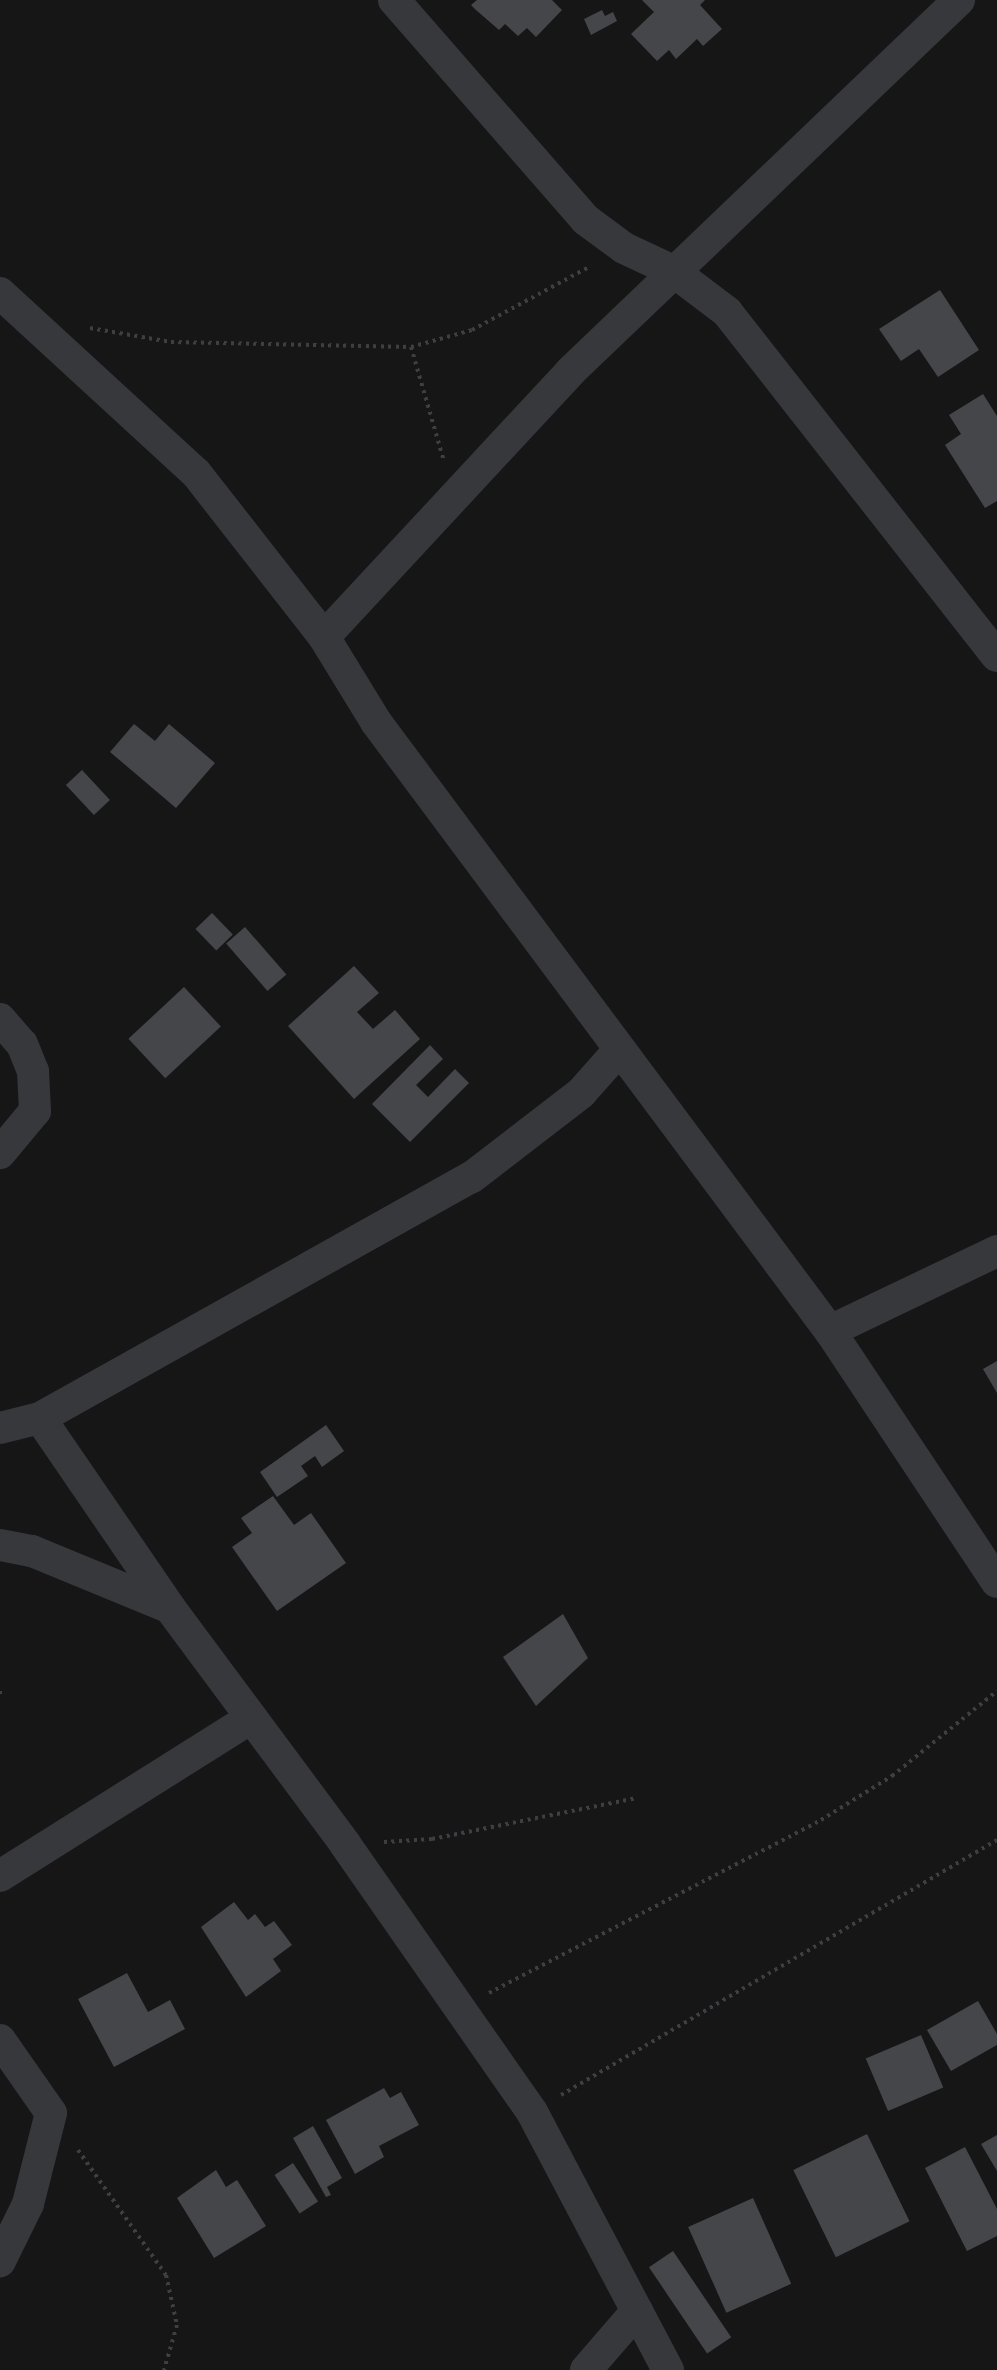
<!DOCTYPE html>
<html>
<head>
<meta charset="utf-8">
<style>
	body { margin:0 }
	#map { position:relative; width:997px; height:2370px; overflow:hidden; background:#161617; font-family:Poppins,sans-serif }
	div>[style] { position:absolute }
	.building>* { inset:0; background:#45464a; transform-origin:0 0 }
	.path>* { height:4px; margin-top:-2px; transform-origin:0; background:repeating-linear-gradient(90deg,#3d3f43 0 3px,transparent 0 7.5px) }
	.minor>* { height:32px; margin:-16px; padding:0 16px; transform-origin:16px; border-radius:16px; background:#37383c }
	span { translate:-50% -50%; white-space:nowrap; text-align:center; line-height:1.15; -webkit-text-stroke:6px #111112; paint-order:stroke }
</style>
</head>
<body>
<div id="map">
	<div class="building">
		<i style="clip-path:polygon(477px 0,552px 0,562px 10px,536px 37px,527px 28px,518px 36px,505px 24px,499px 30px,476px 10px,471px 5px)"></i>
		<i style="clip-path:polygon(642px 0,705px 0,700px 5px,722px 29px,703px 46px,697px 39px,676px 59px,669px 50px,657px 61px,631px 34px,654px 12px)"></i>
		<i style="clip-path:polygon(602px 10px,605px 16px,613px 12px,617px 21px,591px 35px,584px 19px)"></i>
		<i style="clip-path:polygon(940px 290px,979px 350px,938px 377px,919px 349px,901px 361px,879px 329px)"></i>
		<i style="clip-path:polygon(983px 394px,997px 416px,997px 501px,985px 508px,945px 445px,961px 434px,949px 415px)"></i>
		<i style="clip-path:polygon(134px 724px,155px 741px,169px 724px,215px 763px,176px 808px,110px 752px)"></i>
		<i style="left:82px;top:770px;width:41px;height:22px;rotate:47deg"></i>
		<i style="left:212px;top:913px;width:30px;height:23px;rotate:46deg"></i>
		<i style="left:245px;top:927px;width:63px;height:25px;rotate:49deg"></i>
		<i style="clip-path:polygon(354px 966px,379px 993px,357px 1012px,373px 1029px,395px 1010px,420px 1039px,354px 1099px,288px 1026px)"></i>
		<i style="left:184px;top:987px;width:54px;height:76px;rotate:47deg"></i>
		<i style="clip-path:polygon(430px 1045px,443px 1059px,416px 1085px,428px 1097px,455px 1069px,469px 1083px,410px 1142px,372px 1104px)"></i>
		<i style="clip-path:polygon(997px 1361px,997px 1393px,983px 1369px)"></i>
		<i style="clip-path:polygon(326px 1425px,344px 1451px,322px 1467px,315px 1456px,301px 1466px,308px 1476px,277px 1497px,260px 1472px)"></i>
		<i style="clip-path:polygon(273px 1496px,294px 1525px,311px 1513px,346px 1563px,277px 1611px,232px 1547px,252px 1533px,241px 1518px)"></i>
		<i style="clip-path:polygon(563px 1614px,588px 1658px,536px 1706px,503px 1657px)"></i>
		<i style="clip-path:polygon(234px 1902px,248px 1920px,255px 1914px,265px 1927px,274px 1921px,292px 1945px,273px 1959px,281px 1971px,246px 1997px,201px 1927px)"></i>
		<i style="clip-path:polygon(127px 1973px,148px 2012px,170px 2000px,185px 2029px,114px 2067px,78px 1999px)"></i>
		<i style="clip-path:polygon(978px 2001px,997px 2034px,997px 2045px,951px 2071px,927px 2030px)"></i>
		<i style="left:921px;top:2035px;width:57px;height:60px;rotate:67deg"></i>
		<i style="clip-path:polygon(384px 2088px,390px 2098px,401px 2092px,419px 2125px,379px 2146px,384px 2157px,355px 2174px,326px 2120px)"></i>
		<i style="clip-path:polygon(313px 2126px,342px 2178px,327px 2187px,331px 2195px,326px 2197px,293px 2138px)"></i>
		<i style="left:867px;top:2134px;width:97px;height:82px;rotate:64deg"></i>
		<i style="clip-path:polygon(997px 2135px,997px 2171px,981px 2144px)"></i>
		<i style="clip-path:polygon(965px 2147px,997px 2209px,997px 2236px,967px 2251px,925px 2168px)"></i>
		<i style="left:293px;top:2163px;width:46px;height:22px;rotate:57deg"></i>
		<i style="clip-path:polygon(216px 2170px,226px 2187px,237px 2180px,266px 2226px,214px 2258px,177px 2198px)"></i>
		<i style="left:753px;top:2198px;width:94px;height:71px;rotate:66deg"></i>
		<i style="left:673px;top:2251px;width:104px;height:29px;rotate:56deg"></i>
	</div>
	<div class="path">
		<i style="left:90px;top:328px;width:82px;rotate:9.8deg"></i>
		<i style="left:171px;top:342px;width:240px;rotate:1.2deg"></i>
		<i style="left:411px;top:347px;width:63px;rotate:-15.6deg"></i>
		<i style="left:472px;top:330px;width:135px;rotate:-28.3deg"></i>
		<i style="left:411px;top:347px;width:116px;rotate:73.9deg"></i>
		<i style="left:0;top:1691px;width:4px;rotate:90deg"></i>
		<i style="left:384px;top:1842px;width:48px;rotate:-3.6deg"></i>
		<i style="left:432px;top:1839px;width:209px;rotate:-11.3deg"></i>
		<i style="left:489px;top:1993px;width:374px;rotate:-27.5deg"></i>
		<i style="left:821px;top:1820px;width:84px;rotate:-31.8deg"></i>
		<i style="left:892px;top:1776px;width:135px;rotate:-39deg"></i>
		<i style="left:561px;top:2095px;width:505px;rotate:-30.32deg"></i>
		<i style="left:78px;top:2150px;width:153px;rotate:54.9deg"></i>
		<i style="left:166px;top:2275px;width:51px;rotate:77.6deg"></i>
		<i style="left:177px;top:2325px;width:47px;rotate:106.1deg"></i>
	</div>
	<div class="minor">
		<i style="left:394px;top:0;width:292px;rotate:48.9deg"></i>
		<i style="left:586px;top:220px;width:47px;rotate:36.4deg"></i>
		<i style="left:624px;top:248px;width:54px;rotate:25.1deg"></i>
		<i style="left:673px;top:271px;width:68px;rotate:37.2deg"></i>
		<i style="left:727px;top:312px;width:437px;rotate:51.9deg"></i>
		<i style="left:0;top:293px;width:266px;rotate:42.6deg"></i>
		<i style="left:196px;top:473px;width:208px;rotate:52deg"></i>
		<i style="left:324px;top:637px;width:100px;rotate:58.5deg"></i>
		<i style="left:376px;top:722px;width:760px;rotate:53.3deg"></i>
		<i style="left:830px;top:1331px;width:301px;rotate:56.4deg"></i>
		<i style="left:324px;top:637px;width:363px;rotate:-47.1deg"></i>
		<i style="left:571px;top:371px;width:537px;rotate:-43.72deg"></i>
		<i style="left:0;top:1019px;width:33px;rotate:49deg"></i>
		<i style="left:22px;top:1044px;width:29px;rotate:68deg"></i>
		<i style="left:33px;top:1071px;width:40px;rotate:87.1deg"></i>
		<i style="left:35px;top:1111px;width:55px;rotate:129.8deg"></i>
		<i style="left:830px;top:1331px;width:185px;rotate:-25.6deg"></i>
		<i style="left:40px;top:1418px;width:230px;rotate:55.6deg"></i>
		<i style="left:170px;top:1608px;width:294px;rotate:53.4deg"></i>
		<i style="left:345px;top:1844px;width:327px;rotate:55.1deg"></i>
		<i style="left:532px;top:2112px;width:292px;rotate:62.2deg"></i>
		<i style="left:0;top:1428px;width:41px;rotate:-14deg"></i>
		<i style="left:40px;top:1418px;width:495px;rotate:-29.2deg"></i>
		<i style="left:472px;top:1177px;width:138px;rotate:-37.6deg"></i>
		<i style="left:581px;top:1093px;width:57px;rotate:-48.5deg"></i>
		<i style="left:0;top:1545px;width:33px;rotate:11deg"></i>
		<i style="left:32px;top:1551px;width:149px;rotate:22.4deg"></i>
		<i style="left:0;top:1876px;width:297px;rotate:-32.2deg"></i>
		<i style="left:0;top:2040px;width:89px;rotate:55.1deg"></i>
		<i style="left:51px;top:2113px;width:94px;rotate:104.2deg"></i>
		<i style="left:28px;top:2204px;width:64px;rotate:116.2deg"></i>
		<i style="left:586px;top:2370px;width:78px;rotate:-49.2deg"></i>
	</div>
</div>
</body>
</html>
